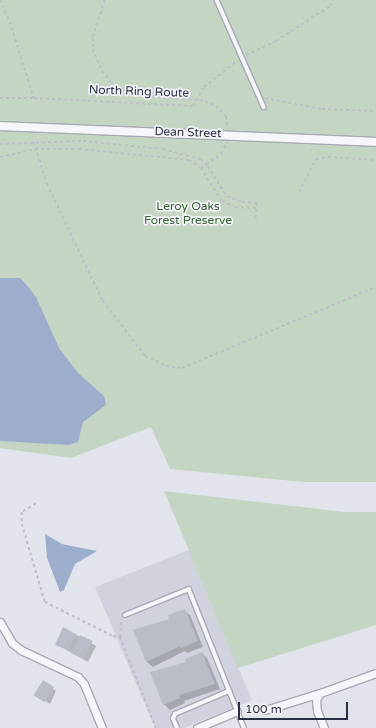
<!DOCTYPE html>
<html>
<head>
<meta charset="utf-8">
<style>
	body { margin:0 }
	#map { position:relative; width:376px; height:728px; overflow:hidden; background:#e2e4eb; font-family:"Varela Round",sans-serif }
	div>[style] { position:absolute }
	.built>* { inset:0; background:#d0d3dd }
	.green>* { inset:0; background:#c5d5c3 }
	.water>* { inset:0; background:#9caecc }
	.shadow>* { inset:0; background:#0003 }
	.building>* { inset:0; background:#b9bdc8; transform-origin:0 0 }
	.path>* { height:1.5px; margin-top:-0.75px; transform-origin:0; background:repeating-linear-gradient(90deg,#bcbfc6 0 3px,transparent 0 6px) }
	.roads { filter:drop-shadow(1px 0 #a7aab5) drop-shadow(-1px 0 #a7aab5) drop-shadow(0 1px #a7aab5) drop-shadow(0 -1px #a7aab5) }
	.service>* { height:3.5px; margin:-1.75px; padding:0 1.75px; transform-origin:1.75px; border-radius:1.75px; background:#f5f6f9 }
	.minor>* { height:7px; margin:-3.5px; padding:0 3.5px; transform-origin:3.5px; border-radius:3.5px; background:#f5f6f9 }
	.tertiary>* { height:8px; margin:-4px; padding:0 4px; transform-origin:4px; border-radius:4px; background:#f5f6f9 }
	span { translate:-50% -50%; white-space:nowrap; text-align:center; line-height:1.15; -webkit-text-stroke:3.5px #f2f4f8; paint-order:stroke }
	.street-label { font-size:12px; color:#293043 }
	.park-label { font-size:12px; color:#3a6036 }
	.scale { position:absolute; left:238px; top:702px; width:110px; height:18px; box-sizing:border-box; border:2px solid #293043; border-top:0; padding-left:5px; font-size:12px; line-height:14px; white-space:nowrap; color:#293043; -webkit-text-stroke:3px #f2f4f8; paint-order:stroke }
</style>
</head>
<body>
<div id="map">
	<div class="built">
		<i style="clip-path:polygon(189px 550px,252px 700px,184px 728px,155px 728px,95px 587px)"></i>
	</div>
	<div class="green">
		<i style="clip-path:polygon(0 0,376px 0,376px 482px,304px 482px,170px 469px,151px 427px,71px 458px,0 448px)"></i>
		<i style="clip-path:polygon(164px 491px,345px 512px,376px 512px,376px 625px,238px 668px)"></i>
	</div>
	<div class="water">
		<i style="clip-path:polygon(0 278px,20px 278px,26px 284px,36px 297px,59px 348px,78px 373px,104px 396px,106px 405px,83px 422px,78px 442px,69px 445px,0 441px)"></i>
		<i style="clip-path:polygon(45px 534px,62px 544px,97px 551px,75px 564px,64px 590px,60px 592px,47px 558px)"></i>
	</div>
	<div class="shadow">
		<i style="clip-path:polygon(184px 610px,190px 615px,203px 647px,187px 653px,185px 651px,153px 667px,147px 662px,134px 630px,171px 619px)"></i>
		<i style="clip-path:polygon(75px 634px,96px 646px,88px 662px,56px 644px)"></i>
		<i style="clip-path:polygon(202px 653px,207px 658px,220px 689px,184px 701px,185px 703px,170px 710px,164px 704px,187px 662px)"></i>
		<i style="clip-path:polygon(43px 682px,56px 691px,50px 704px,37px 696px)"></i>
	</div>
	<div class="building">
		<i style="clip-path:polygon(185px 609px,198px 641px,181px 648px,180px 646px,146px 662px,133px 630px,169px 619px,168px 615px)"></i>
		<i style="clip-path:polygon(63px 627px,76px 634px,68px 650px,55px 645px)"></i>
		<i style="left:80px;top:635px;width:14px;height:20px;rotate:25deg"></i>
		<i style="clip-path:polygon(202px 652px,215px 684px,179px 695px,180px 698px,163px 705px,150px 672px,186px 662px,185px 659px)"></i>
		<i style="left:43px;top:680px;width:13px;height:18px;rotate:32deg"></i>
	</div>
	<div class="path">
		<i style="left:0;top:0;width:24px;rotate:66deg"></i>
		<i style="left:10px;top:22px;width:80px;rotate:72.5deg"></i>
		<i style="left:34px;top:98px;width:159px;rotate:2.9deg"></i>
		<i style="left:193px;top:106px;width:22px;rotate:-60deg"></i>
		<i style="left:204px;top:87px;width:43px;rotate:-38.5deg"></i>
		<i style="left:105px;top:0;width:40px;rotate:108deg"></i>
		<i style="left:93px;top:38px;width:11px;rotate:90deg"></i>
		<i style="left:93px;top:49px;width:24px;rotate:68deg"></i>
		<i style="left:102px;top:71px;width:14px;rotate:51deg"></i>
		<i style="left:111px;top:82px;width:14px;rotate:30deg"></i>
		<i style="left:123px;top:89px;width:30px;rotate:14deg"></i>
		<i style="left:152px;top:96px;width:53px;rotate:5.4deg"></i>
		<i style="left:205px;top:101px;width:12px;rotate:24deg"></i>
		<i style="left:216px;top:106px;width:14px;rotate:45deg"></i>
		<i style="left:226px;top:116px;width:13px;rotate:81deg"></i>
		<i style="left:246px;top:55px;width:33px;rotate:-25deg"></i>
		<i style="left:276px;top:41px;width:64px;rotate:-32.9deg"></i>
		<i style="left:330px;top:6px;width:7px;rotate:-63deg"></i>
		<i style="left:0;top:98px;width:34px"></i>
		<i style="left:265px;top:98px;width:58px;rotate:10.9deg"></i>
		<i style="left:322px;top:109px;width:54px;rotate:2.1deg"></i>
		<i style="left:34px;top:142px;width:44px;rotate:72.8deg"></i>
		<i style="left:47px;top:184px;width:130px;rotate:64.4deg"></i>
		<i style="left:103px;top:301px;width:69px;rotate:52.6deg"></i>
		<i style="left:145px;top:356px;width:23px;rotate:25deg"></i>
		<i style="left:166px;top:366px;width:16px;rotate:7deg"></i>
		<i style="left:182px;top:368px;width:210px;rotate:-22.7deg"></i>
		<i style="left:0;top:144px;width:83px;rotate:-2.1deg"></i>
		<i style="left:83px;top:141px;width:80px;rotate:5.7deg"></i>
		<i style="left:163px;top:149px;width:39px;rotate:15deg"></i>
		<i style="left:201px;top:159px;width:10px;rotate:45deg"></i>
		<i style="left:208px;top:166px;width:36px;rotate:58deg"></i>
		<i style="left:227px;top:196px;width:16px;rotate:22deg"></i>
		<i style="left:242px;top:202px;width:15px;rotate:4deg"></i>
		<i style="left:257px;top:203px;width:15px;rotate:94deg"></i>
		<i style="left:0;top:157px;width:36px;rotate:-13deg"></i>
		<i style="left:35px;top:149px;width:44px"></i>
		<i style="left:79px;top:149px;width:111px;rotate:5.7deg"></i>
		<i style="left:189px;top:160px;width:14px;rotate:34deg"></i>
		<i style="left:201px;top:168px;width:39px;rotate:58deg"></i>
		<i style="left:222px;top:201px;width:14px;rotate:25deg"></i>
		<i style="left:235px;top:207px;width:21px;rotate:3deg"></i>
		<i style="left:201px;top:168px;width:24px;rotate:-35deg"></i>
		<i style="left:221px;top:154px;width:13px;rotate:-63deg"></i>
		<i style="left:299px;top:192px;width:37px;rotate:-63deg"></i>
		<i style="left:316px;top:159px;width:12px;rotate:-9deg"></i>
		<i style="left:328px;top:157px;width:48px;rotate:3.6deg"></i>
		<i style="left:36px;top:504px;width:16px;rotate:150deg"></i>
		<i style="left:22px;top:512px;width:12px;rotate:90deg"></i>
		<i style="left:22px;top:524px;width:81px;rotate:73.6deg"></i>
		<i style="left:45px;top:602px;width:76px;rotate:26.6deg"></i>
		<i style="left:113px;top:636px;width:7px;rotate:8deg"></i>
		<i style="left:120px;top:637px;width:98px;rotate:68.4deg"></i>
		<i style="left:120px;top:637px;width:18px;rotate:-87deg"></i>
	</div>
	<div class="roads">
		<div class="service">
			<i style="left:217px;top:0;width:117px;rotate:66.3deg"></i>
			<i style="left:125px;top:615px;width:69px;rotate:-22.1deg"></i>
			<i style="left:189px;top:589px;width:149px;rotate:68.3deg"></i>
			<i style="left:177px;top:728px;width:10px;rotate:-114deg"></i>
			<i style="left:173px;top:719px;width:5px;rotate:-68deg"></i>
			<i style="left:175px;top:714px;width:59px;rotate:-23.1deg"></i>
		</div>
		<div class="minor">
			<i style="left:0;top:622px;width:24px;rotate:60deg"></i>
			<i style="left:12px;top:643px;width:11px;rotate:38deg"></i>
			<i style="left:21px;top:650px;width:63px;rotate:25.3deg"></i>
			<i style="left:78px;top:677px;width:9px;rotate:49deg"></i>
			<i style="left:84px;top:684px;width:48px;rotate:67.8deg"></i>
			<i style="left:265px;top:710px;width:58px;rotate:-17.2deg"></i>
			<i style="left:197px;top:728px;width:43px;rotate:-23deg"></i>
			<i style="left:324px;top:728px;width:18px;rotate:-112deg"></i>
			<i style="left:317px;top:711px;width:11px;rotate:-95deg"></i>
			<i style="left:316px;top:700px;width:8px;rotate:-60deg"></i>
			<i style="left:320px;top:693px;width:59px;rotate:-19.7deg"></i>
		</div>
		<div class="tertiary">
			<i style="left:0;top:126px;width:376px;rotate:2.4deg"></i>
		</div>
	</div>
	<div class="street-label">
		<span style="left:139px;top:92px;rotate:2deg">North Ring Route</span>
		<span style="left:188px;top:133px;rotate:2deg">Dean Street</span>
	</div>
	<div class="park-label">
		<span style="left:188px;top:214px">Leroy Oaks<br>Forest Preserve</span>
	</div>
	<div class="scale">100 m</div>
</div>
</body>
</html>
